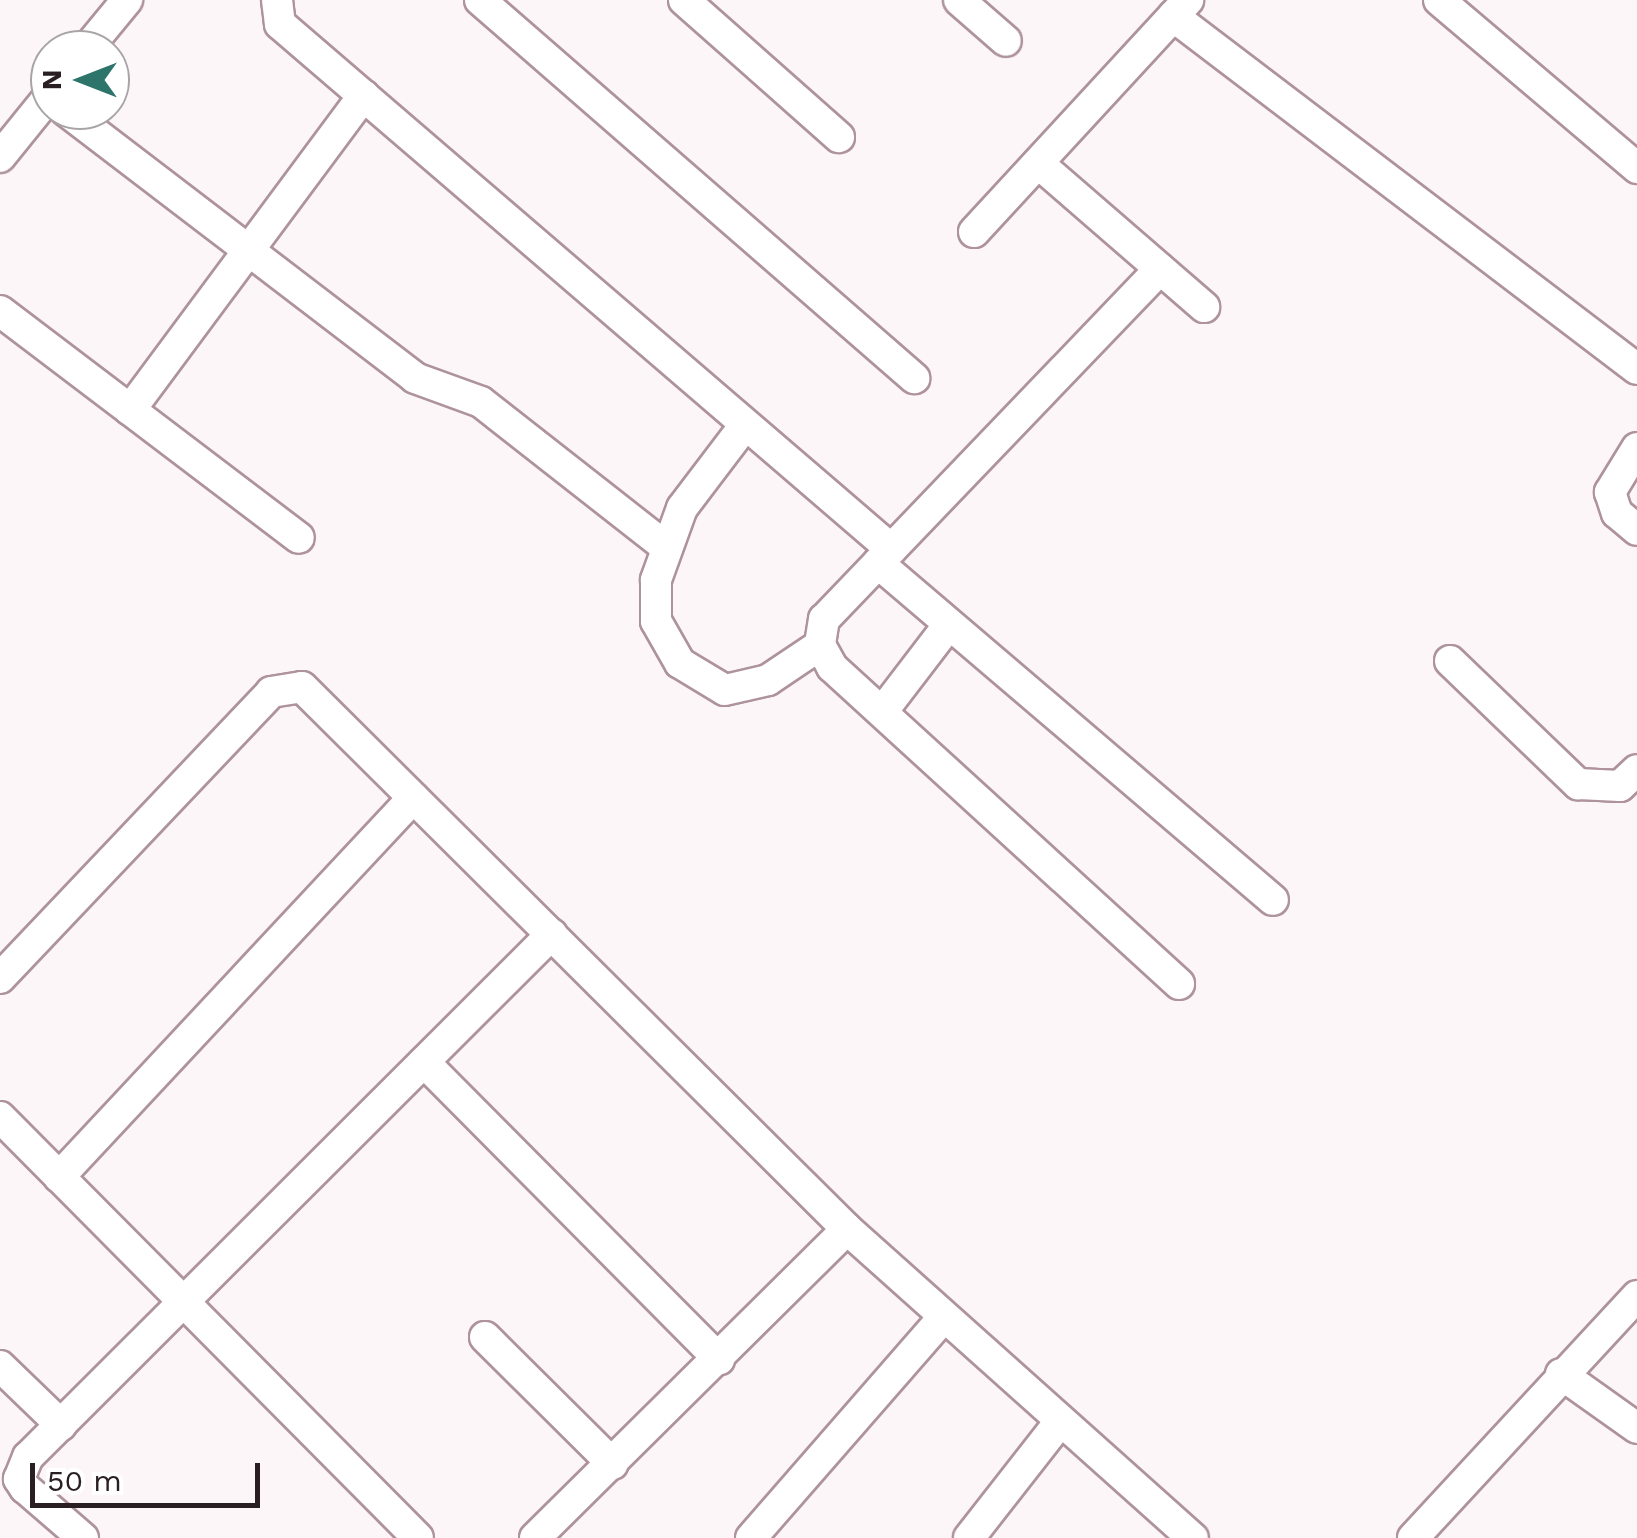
<!DOCTYPE html>
<html>
<head>
<meta charset="utf-8">
<style>
	body { margin:0 }
	#map { position:relative; width:1637px; height:1538px; overflow:hidden; background:#fcf6f8; font-family:"Work Sans",sans-serif }
	div>[style] { position:absolute }
	.roads { filter:drop-shadow(2px 0 #ae939c) drop-shadow(-2px 0 #ae939c) drop-shadow(0 2px #ae939c) drop-shadow(0 -2px #ae939c) }
	.street>* { height:30px; margin:-15px; padding:0 15px; transform-origin:15px; border-radius:15px; background:#fff }
	span { translate:-50% -50%; white-space:nowrap; text-align:center; line-height:1.15; -webkit-text-stroke:10px #fff; paint-order:stroke }
	.north { position:absolute; left:30px; top:30px; width:100px; height:100px; box-sizing:border-box; background:#fff; border:2px solid #a9a5a7; border-radius:50%; rotate:270deg; font-size:28px; font-weight:700; line-height:40px; text-align:center; color:#291f22 }
	.north::after { content:''; display:block; margin:auto; width:35px; height:45px; background:#2d746a; clip-path:polygon(50% 0,100% 100%,50% 72%,0 100%) }
	.scale { position:absolute; left:30px; top:1463px; width:230px; height:45px; box-sizing:border-box; border:5px solid #291f22; border-top:0; padding-left:12px; font-size:30px; line-height:35px; white-space:nowrap; color:#291f22; -webkit-text-stroke:8px #fff; paint-order:stroke }
</style>
</head>
<body>
<div id="map">
	<div class="roads">
		<div class="street">
			<i style="left:277px;top:0;width:24px;rotate:83deg"></i>
			<i style="left:280px;top:24px;width:806px;rotate:40.67deg"></i>
			<i style="left:480px;top:0;width:576px;rotate:41.05deg"></i>
			<i style="left:684px;top:0;width:207px;rotate:41.5deg"></i>
			<i style="left:959px;top:0;width:62px;rotate:41.1deg"></i>
			<i style="left:1439px;top:0;width:260px;rotate:40.3deg"></i>
			<i style="left:1173px;top:16px;width:583px;rotate:37.26deg"></i>
			<i style="left:86px;top:50px;width:65px;rotate:-50.6deg"></i>
			<i style="left:65px;top:110px;width:441px;rotate:37.4deg"></i>
			<i style="left:415px;top:378px;width:70px;rotate:20deg"></i>
			<i style="left:481px;top:402px;width:235px;rotate:38.1deg"></i>
			<i style="left:0;top:157px;width:80px;rotate:-51.1deg"></i>
			<i style="left:1038px;top:163px;width:220px;rotate:40.9deg"></i>
			<i style="left:974px;top:232px;width:316px;rotate:-47.3deg"></i>
			<i style="left:1160px;top:269px;width:485px;rotate:133.8deg"></i>
			<i style="left:824px;top:619px;width:26px;rotate:99deg"></i>
			<i style="left:820px;top:645px;width:25px;rotate:61deg"></i>
			<i style="left:832px;top:667px;width:470px;rotate:42.4deg"></i>
			<i style="left:0;top:311px;width:375px;rotate:37.2deg"></i>
			<i style="left:130px;top:410px;width:392px;rotate:-53.4deg"></i>
			<i style="left:745px;top:425px;width:104px;rotate:127.2deg"></i>
			<i style="left:682px;top:508px;width:77px;rotate:109.9deg"></i>
			<i style="left:656px;top:580px;width:41px;rotate:90deg"></i>
			<i style="left:656px;top:621px;width:48px;rotate:60.3deg"></i>
			<i style="left:680px;top:663px;width:52px;rotate:31deg"></i>
			<i style="left:725px;top:690px;width:44px;rotate:-13.1deg"></i>
			<i style="left:768px;top:680px;width:63px;rotate:-33.9deg"></i>
			<i style="left:1637px;top:448px;width:52px;rotate:121.5deg"></i>
			<i style="left:1610px;top:492px;width:22px;rotate:72deg"></i>
			<i style="left:1617px;top:513px;width:26px;rotate:40deg"></i>
			<i style="left:878px;top:563px;width:519px;rotate:40.47deg"></i>
			<i style="left:1450px;top:661px;width:178px;rotate:43.9deg"></i>
			<i style="left:1578px;top:784px;width:42px;rotate:2.7deg"></i>
			<i style="left:1620px;top:786px;width:23px;rotate:-43deg"></i>
			<i style="left:882px;top:712px;width:107px;rotate:-52.6deg"></i>
			<i style="left:0;top:978px;width:394px;rotate:-46.5deg"></i>
			<i style="left:271px;top:692px;width:31px;rotate:-9deg"></i>
			<i style="left:302px;top:687px;width:769px;rotate:44.84deg"></i>
			<i style="left:847px;top:1229px;width:464px;rotate:41.8deg"></i>
			<i style="left:424px;top:1062px;width:419px;rotate:45.2deg"></i>
			<i style="left:0;top:1117px;width:593px;rotate:45.2deg"></i>
			<i style="left:59px;top:1177px;width:519px;rotate:-46.95deg"></i>
			<i style="left:485px;top:1337px;width:180px;rotate:44.8deg"></i>
			<i style="left:0;top:1366px;width:85px;rotate:44deg"></i>
			<i style="left:1561px;top:1374px;width:93px;rotate:35.4deg"></i>
			<i style="left:83px;top:1538px;width:77px;rotate:-139.2deg"></i>
			<i style="left:25px;top:1488px;width:11px;rotate:-124deg"></i>
			<i style="left:19px;top:1479px;width:24px;rotate:-68deg"></i>
			<i style="left:28px;top:1457px;width:740px;rotate:-44.95deg"></i>
			<i style="left:535px;top:1538px;width:439px;rotate:-44.7deg"></i>
			<i style="left:751px;top:1538px;width:291px;rotate:-48.9deg"></i>
			<i style="left:969px;top:1538px;width:145px;rotate:-52deg"></i>
			<i style="left:1413px;top:1538px;width:330px;rotate:-47.2deg"></i>
		</div>
	</div>
	<div class="north">N</div>
	<div class="scale">50 m</div>
</div>
</body>
</html>
